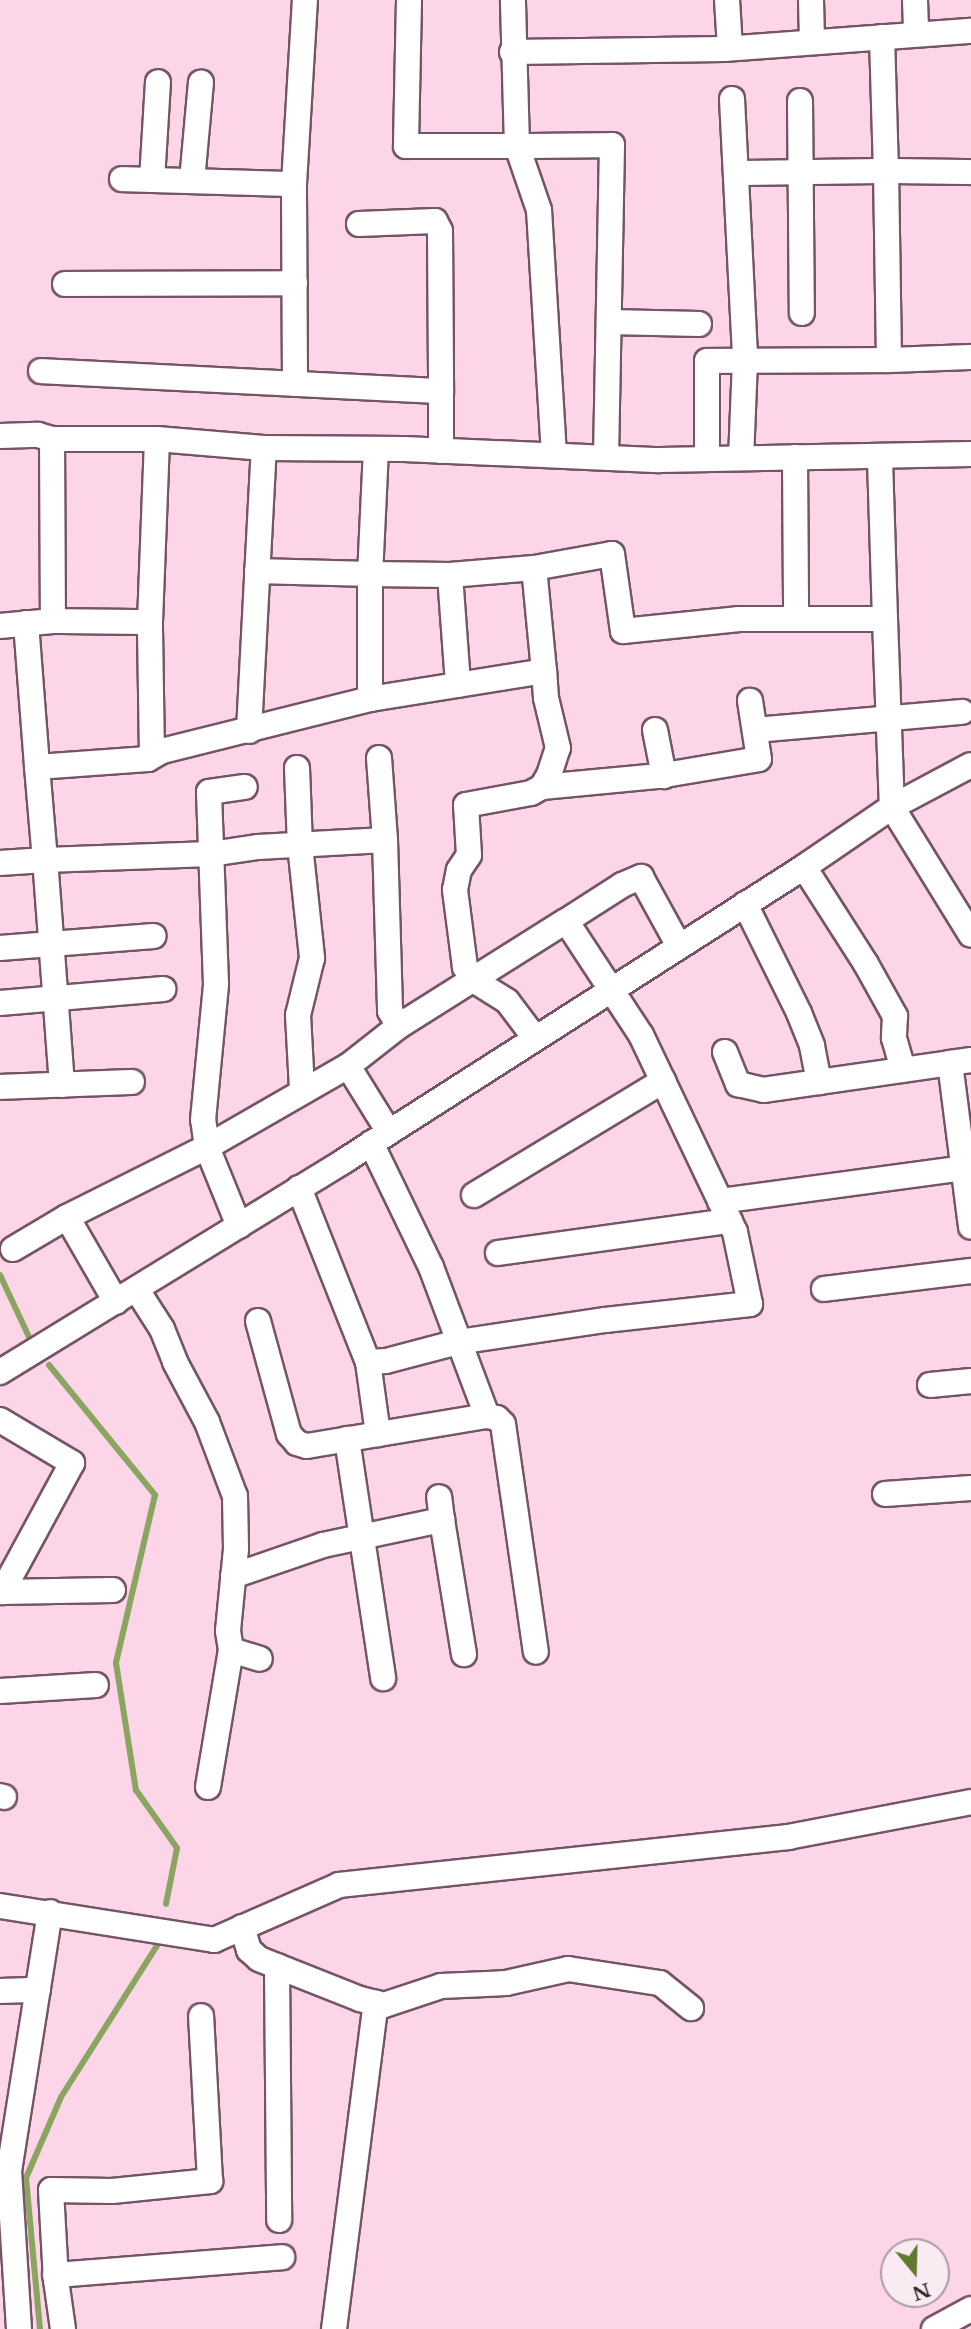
<!DOCTYPE html>
<html>
<head>
<meta charset="utf-8">
<style>
	body { margin:0 }
	#map { position:relative; width:971px; height:2329px; overflow:hidden; background:#fcd6e8; font-family:"Libre Baskerville",serif }
	div>[style] { position:absolute }
	.stream>* { height:6px; margin:-3px; padding:0 3px; transform-origin:3px; border-radius:3px; background:#8aa55f }
	.roads { filter:drop-shadow(2px 0 #755565) drop-shadow(-2px 0 #755565) drop-shadow(0 2px #755565) drop-shadow(0 -2px #755565) }
	.minor>* { height:24px; margin:-12px; padding:0 12px; transform-origin:12px; border-radius:12px; background:#fff }
	span { translate:-50% -50%; white-space:nowrap; text-align:center; line-height:1.15; -webkit-text-stroke:6px #faeaf2; paint-order:stroke }
	.north { position:absolute; left:880px; top:2238px; width:70px; height:70px; box-sizing:border-box; background:#faeaf2; border:2px solid #ab9ca3; border-radius:50%; rotate:161deg; font-size:19px; font-weight:700; line-height:28px; text-align:center; color:#34262d }
	.north::after { content:''; display:block; margin:auto; width:24px; height:32px; background:#5f7a2d; clip-path:polygon(50% 0,100% 100%,50% 72%,0 100%) }
</style>
</head>
<body>
<div id="map">
	<div class="stream">
		<i style="left:0;top:1275px;width:71px;rotate:64.9deg"></i>
		<i style="left:49px;top:1365px;width:168px;rotate:50.8deg"></i>
		<i style="left:155px;top:1495px;width:172px;rotate:103.1deg"></i>
		<i style="left:116px;top:1663px;width:129px;rotate:81.1deg"></i>
		<i style="left:136px;top:1790px;width:71px;rotate:54.7deg"></i>
		<i style="left:177px;top:1848px;width:57px;rotate:101.1deg"></i>
		<i style="left:40px;top:2329px;width:152px;rotate:-95.3deg"></i>
		<i style="left:26px;top:2178px;width:88px;rotate:-66.6deg"></i>
		<i style="left:61px;top:2097px;width:181px;rotate:-57.6deg"></i>
	</div>
	<div class="roads">
		<div class="minor">
			<i style="left:409px;top:0;width:146px;rotate:91.2deg"></i>
			<i style="left:406px;top:146px;width:111px"></i>
			<i style="left:517px;top:146px;width:146px;rotate:-91.6deg"></i>
			<i style="left:727px;top:0;width:48px;rotate:86.4deg"></i>
			<i style="left:811px;top:0;width:42px;rotate:88.6deg"></i>
			<i style="left:915px;top:0;width:34px;rotate:88deg"></i>
			<i style="left:882px;top:37px;width:134px;rotate:88.3deg"></i>
			<i style="left:886px;top:171px;width:85px;rotate:0.7deg"></i>
			<i style="left:512px;top:52px;width:212px;rotate:-0.8deg"></i>
			<i style="left:724px;top:49px;width:248px;rotate:-4.2deg"></i>
			<i style="left:732px;top:99px;width:261px;rotate:87.1deg"></i>
			<i style="left:745px;top:360px;width:98px;rotate:92.3deg"></i>
			<i style="left:800px;top:101px;width:212px;rotate:89.5deg"></i>
			<i style="left:122px;top:179px;width:172px;rotate:1.7deg"></i>
			<i style="left:152px;top:180px;width:98px;rotate:-86.5deg"></i>
			<i style="left:192px;top:181px;width:99px;rotate:-84.8deg"></i>
			<i style="left:359px;top:224px;width:76px;rotate:-2.3deg"></i>
			<i style="left:435px;top:221px;width:11px;rotate:63deg"></i>
			<i style="left:440px;top:231px;width:160px;rotate:89.6deg"></i>
			<i style="left:65px;top:284px;width:230px;rotate:-0.2deg"></i>
			<i style="left:609px;top:322px;width:90px;rotate:1.3deg"></i>
			<i style="left:889px;top:360px;width:82px;rotate:-2.1deg"></i>
			<i style="left:41px;top:371px;width:400px;rotate:2.9deg"></i>
			<i style="left:441px;top:391px;width:60px;rotate:90deg"></i>
			<i style="left:295px;top:384px;width:200px;rotate:-90.3deg"></i>
			<i style="left:294px;top:184px;width:184px;rotate:-86.6deg"></i>
			<i style="left:0;top:436px;width:38px;rotate:-2deg"></i>
			<i style="left:38px;top:435px;width:15px;rotate:16deg"></i>
			<i style="left:52px;top:439px;width:105px"></i>
			<i style="left:157px;top:439px;width:107px;rotate:4.8deg"></i>
			<i style="left:264px;top:448px;width:140px;rotate:0.4deg"></i>
			<i style="left:404px;top:449px;width:256px;rotate:2.5deg"></i>
			<i style="left:660px;top:460px;width:311px;rotate:-1.1deg"></i>
			<i style="left:52px;top:439px;width:182px;rotate:89.7deg"></i>
			<i style="left:376px;top:449px;width:125px;rotate:92.7deg"></i>
			<i style="left:370px;top:574px;width:80px;rotate:0.7deg"></i>
			<i style="left:450px;top:575px;width:84px;rotate:-4.8deg"></i>
			<i style="left:534px;top:568px;width:79px;rotate:-10.2deg"></i>
			<i style="left:612px;top:554px;width:78px;rotate:81.9deg"></i>
			<i style="left:623px;top:631px;width:117px;rotate:-5.9deg"></i>
			<i style="left:739px;top:619px;width:146px"></i>
			<i style="left:885px;top:619px;width:163px;rotate:-91.8deg"></i>
			<i style="left:554px;top:455px;width:245px;rotate:-93.5deg"></i>
			<i style="left:539px;top:210px;width:68px;rotate:-109deg"></i>
			<i style="left:517px;top:146px;width:95px;rotate:-0.6deg"></i>
			<i style="left:612px;top:145px;width:312px;rotate:91.1deg"></i>
			<i style="left:795px;top:457px;width:162px;rotate:89.6deg"></i>
			<i style="left:707px;top:459px;width:98px;rotate:-90deg"></i>
			<i style="left:707px;top:361px;width:182px;rotate:-0.3deg"></i>
			<i style="left:889px;top:360px;width:189px;rotate:-90.9deg"></i>
			<i style="left:886px;top:171px;width:149px;rotate:179.2deg"></i>
			<i style="left:450px;top:575px;width:110px;rotate:85.8deg"></i>
			<i style="left:885px;top:619px;width:188px;rotate:87.9deg"></i>
			<i style="left:892px;top:807px;width:150px;rotate:58.3deg"></i>
			<i style="left:26px;top:623px;width:144px;rotate:85.6deg"></i>
			<i style="left:37px;top:767px;width:111px;rotate:-4.1deg"></i>
			<i style="left:148px;top:759px;width:16px;rotate:-30deg"></i>
			<i style="left:162px;top:751px;width:214px;rotate:-14deg"></i>
			<i style="left:370px;top:699px;width:125px;rotate:-90deg"></i>
			<i style="left:370px;top:574px;width:113px;rotate:-178.5deg"></i>
			<i style="left:0;top:626px;width:53px;rotate:-5.4deg"></i>
			<i style="left:53px;top:621px;width:97px;rotate:0.6deg"></i>
			<i style="left:370px;top:699px;width:176px;rotate:-9.1deg"></i>
			<i style="left:544px;top:671px;width:103px;rotate:-95.5deg"></i>
			<i style="left:655px;top:730px;width:47px;rotate:78.9deg"></i>
			<i style="left:755px;top:730px;width:208px;rotate:-5deg"></i>
			<i style="left:249px;top:731px;width:283px;rotate:-87deg"></i>
			<i style="left:152px;top:756px;width:134px;rotate:-90.9deg"></i>
			<i style="left:150px;top:622px;width:183px;rotate:-87.8deg"></i>
			<i style="left:379px;top:758px;width:82px;rotate:85.8deg"></i>
			<i style="left:297px;top:768px;width:77px;rotate:87.8deg"></i>
			<i style="left:300px;top:845px;width:114px;rotate:83.9deg"></i>
			<i style="left:312px;top:958px;width:59px;rotate:103.8deg"></i>
			<i style="left:298px;top:1015px;width:75px;rotate:86.9deg"></i>
			<i style="left:542px;top:787px;width:118px;rotate:-5.4deg"></i>
			<i style="left:659px;top:776px;width:101px;rotate:-9.6deg"></i>
			<i style="left:759px;top:759px;width:59px;rotate:-98.8deg"></i>
			<i style="left:0;top:863px;width:45px;rotate:-3.8deg"></i>
			<i style="left:45px;top:860px;width:93px;rotate:-94.9deg"></i>
			<i style="left:804px;top:867px;width:115px;rotate:57.4deg"></i>
			<i style="left:866px;top:964px;width:60px;rotate:60.9deg"></i>
			<i style="left:895px;top:1016px;width:22px;rotate:93deg"></i>
			<i style="left:894px;top:1038px;width:33px;rotate:74deg"></i>
			<i style="left:745px;top:904px;width:122px;rotate:63.6deg"></i>
			<i style="left:799px;top:1013px;width:35px;rotate:68deg"></i>
			<i style="left:812px;top:1046px;width:37px;rotate:79deg"></i>
			<i style="left:0;top:948px;width:154px;rotate:-4.5deg"></i>
			<i style="left:0;top:1003px;width:164px;rotate:-4.9deg"></i>
			<i style="left:399px;top:1026px;width:197px;rotate:-32.2deg"></i>
			<i style="left:535px;top:1038px;width:46px;rotate:-127.1deg"></i>
			<i style="left:507px;top:1001px;width:39px;rotate:-148deg"></i>
			<i style="left:474px;top:980px;width:16px;rotate:-125deg"></i>
			<i style="left:465px;top:967px;width:78px;rotate:-97.4deg"></i>
			<i style="left:455px;top:890px;width:20px;rotate:-79deg"></i>
			<i style="left:459px;top:870px;width:18px;rotate:-56deg"></i>
			<i style="left:469px;top:855px;width:50px;rotate:-93.4deg"></i>
			<i style="left:466px;top:805px;width:66px;rotate:-10.5deg"></i>
			<i style="left:531px;top:793px;width:13px;rotate:-29deg"></i>
			<i style="left:542px;top:787px;width:14px;rotate:-60deg"></i>
			<i style="left:549px;top:775px;width:28px;rotate:-72deg"></i>
			<i style="left:558px;top:748px;width:51px;rotate:-103.5deg"></i>
			<i style="left:546px;top:698px;width:27px;rotate:-94deg"></i>
			<i style="left:725px;top:1052px;width:35px;rotate:68deg"></i>
			<i style="left:738px;top:1084px;width:26px;rotate:13deg"></i>
			<i style="left:763px;top:1090px;width:189px;rotate:-8.2deg"></i>
			<i style="left:971px;top:1060px;width:21px;rotate:172deg"></i>
			<i style="left:950px;top:1063px;width:165px;rotate:82.7deg"></i>
			<i style="left:62px;top:1085px;width:226px;rotate:-94.3deg"></i>
			<i style="left:45px;top:860px;width:166px;rotate:-2.1deg"></i>
			<i style="left:211px;top:854px;width:48px;rotate:-8.5deg"></i>
			<i style="left:258px;top:847px;width:127px;rotate:-3.2deg"></i>
			<i style="left:385px;top:840px;width:171px;rotate:88.3deg"></i>
			<i style="left:390px;top:1011px;width:17px;rotate:59deg"></i>
			<i style="left:399px;top:1026px;width:65px;rotate:141.9deg"></i>
			<i style="left:348px;top:1066px;width:78px;rotate:58.2deg"></i>
			<i style="left:0;top:1087px;width:132px;rotate:-2.2deg"></i>
			<i style="left:371px;top:1143px;width:138px;rotate:64.2deg"></i>
			<i style="left:431px;top:1267px;width:159px;rotate:69.4deg"></i>
			<i style="left:299px;top:1188px;width:187px;rotate:68.4deg"></i>
			<i style="left:368px;top:1362px;width:18px;rotate:-3deg"></i>
			<i style="left:386px;top:1361px;width:74px;rotate:-14.8deg"></i>
			<i style="left:458px;top:1342px;width:149px;rotate:-8.5deg"></i>
			<i style="left:605px;top:1320px;width:146px;rotate:-6.3deg"></i>
			<i style="left:750px;top:1304px;width:74px;rotate:-101.8deg"></i>
			<i style="left:735px;top:1232px;width:218px;rotate:-115.5deg"></i>
			<i style="left:641px;top:1035px;width:136px;rotate:-123.3deg"></i>
			<i style="left:566px;top:921px;width:67px;rotate:-32.7deg"></i>
			<i style="left:622px;top:885px;width:21px;rotate:-23deg"></i>
			<i style="left:641px;top:877px;width:79px;rotate:61.2deg"></i>
			<i style="left:474px;top:1195px;width:221px;rotate:-31.1deg"></i>
			<i style="left:720px;top:1201px;width:245px;rotate:-7.7deg"></i>
			<i style="left:67px;top:1217px;width:157px;rotate:-26.6deg"></i>
			<i style="left:207px;top:1147px;width:163px;rotate:-29.9deg"></i>
			<i style="left:239px;top:1226px;width:85px;rotate:-112.1deg"></i>
			<i style="left:207px;top:1147px;width:27px;rotate:-98deg"></i>
			<i style="left:203px;top:1120px;width:137px;rotate:-84.5deg"></i>
			<i style="left:216px;top:984px;width:192px;rotate:-92.1deg"></i>
			<i style="left:209px;top:792px;width:36px;rotate:-8deg"></i>
			<i style="left:13px;top:1249px;width:63px;rotate:-30.7deg"></i>
			<i style="left:67px;top:1217px;width:98px;rotate:60deg"></i>
			<i style="left:498px;top:1253px;width:234px;rotate:-7.9deg"></i>
			<i style="left:824px;top:1289px;width:148px;rotate:-7deg"></i>
			<i style="left:137px;top:1290px;width:46px;rotate:57.3deg"></i>
			<i style="left:162px;top:1329px;width:35px;rotate:68deg"></i>
			<i style="left:175px;top:1362px;width:68px;rotate:61.9deg"></i>
			<i style="left:207px;top:1422px;width:79px;rotate:69.3deg"></i>
			<i style="left:235px;top:1496px;width:53px;rotate:88.9deg"></i>
			<i style="left:236px;top:1549px;width:82px;rotate:95.6deg"></i>
			<i style="left:228px;top:1631px;width:19px;rotate:81deg"></i>
			<i style="left:231px;top:1650px;width:30px;rotate:17deg"></i>
			<i style="left:258px;top:1321px;width:117px;rotate:74.7deg"></i>
			<i style="left:289px;top:1434px;width:12px;rotate:48deg"></i>
			<i style="left:297px;top:1443px;width:10px;rotate:17deg"></i>
			<i style="left:307px;top:1446px;width:182px;rotate:-9.5deg"></i>
			<i style="left:487px;top:1416px;width:10px;rotate:11deg"></i>
			<i style="left:497px;top:1418px;width:8px;rotate:45deg"></i>
			<i style="left:503px;top:1424px;width:230px;rotate:81.8deg"></i>
			<i style="left:368px;top:1362px;width:73px;rotate:82.1deg"></i>
			<i style="left:0;top:1372px;width:404px;rotate:-31.5deg"></i>
			<i style="left:344px;top:1161px;width:546px;rotate:-32.58deg"></i>
			<i style="left:804px;top:867px;width:107px;rotate:-34.3deg"></i>
			<i style="left:892px;top:807px;width:89px;rotate:-28deg"></i>
			<i style="left:930px;top:1385px;width:41px;rotate:-5.6deg"></i>
			<i style="left:0;top:1420px;width:84px;rotate:30.8deg"></i>
			<i style="left:72px;top:1463px;width:147px;rotate:118.5deg"></i>
			<i style="left:347px;top:1439px;width:242px;rotate:81.4deg"></i>
			<i style="left:885px;top:1494px;width:86px;rotate:-4deg"></i>
			<i style="left:442px;top:1520px;width:136px;rotate:80.7deg"></i>
			<i style="left:233px;top:1576px;width:95px;rotate:-19deg"></i>
			<i style="left:323px;top:1545px;width:122px;rotate:-11.9deg"></i>
			<i style="left:442px;top:1520px;width:23px;rotate:-97deg"></i>
			<i style="left:0;top:1592px;width:113px;rotate:-1deg"></i>
			<i style="left:0;top:1691px;width:96px;rotate:-3.6deg"></i>
			<i style="left:208px;top:1787px;width:139px;rotate:-80.5deg"></i>
			<i style="left:0;top:1796px;width:4px;rotate:14deg"></i>
			<i style="left:0;top:1906px;width:217px;rotate:9deg"></i>
			<i style="left:214px;top:1940px;width:137px;rotate:-23.7deg"></i>
			<i style="left:339px;top:1885px;width:452px;rotate:-6.1deg"></i>
			<i style="left:788px;top:1837px;width:186px;rotate:-10.8deg"></i>
			<i style="left:242px;top:1927px;width:24px;rotate:73deg"></i>
			<i style="left:249px;top:1950px;width:13px;rotate:42deg"></i>
			<i style="left:259px;top:1959px;width:109px;rotate:21.6deg"></i>
			<i style="left:360px;top:1999px;width:25px;rotate:14deg"></i>
			<i style="left:384px;top:2005px;width:60px;rotate:-18.4deg"></i>
			<i style="left:441px;top:1986px;width:65px;rotate:-2.6deg"></i>
			<i style="left:506px;top:1983px;width:64px;rotate:-12.7deg"></i>
			<i style="left:568px;top:1969px;width:93px;rotate:8.7deg"></i>
			<i style="left:660px;top:1983px;width:40px;rotate:39deg"></i>
			<i style="left:277px;top:1966px;width:254px;rotate:89.5deg"></i>
			<i style="left:0;top:1991px;width:38px;rotate:-2deg"></i>
			<i style="left:55px;top:2275px;width:228px;rotate:-4.5deg"></i>
			<i style="left:19px;top:2329px;width:158px;rotate:-93.6deg"></i>
			<i style="left:9px;top:2171px;width:262px;rotate:-81deg"></i>
			<i style="left:63px;top:2329px;width:49px;rotate:-98.1deg"></i>
			<i style="left:56px;top:2280px;width:90px;rotate:-93.2deg"></i>
			<i style="left:51px;top:2190px;width:61px;rotate:0.9deg"></i>
			<i style="left:112px;top:2191px;width:99px;rotate:-5.8deg"></i>
			<i style="left:210px;top:2181px;width:165px;rotate:-93.1deg"></i>
			<i style="left:334px;top:2329px;width:329px;rotate:-82.7deg"></i>
			<i style="left:934px;top:2329px;width:42px;rotate:-28.4deg"></i>
		</div>
	</div>
	<div class="north">N</div>
</div>
</body>
</html>
